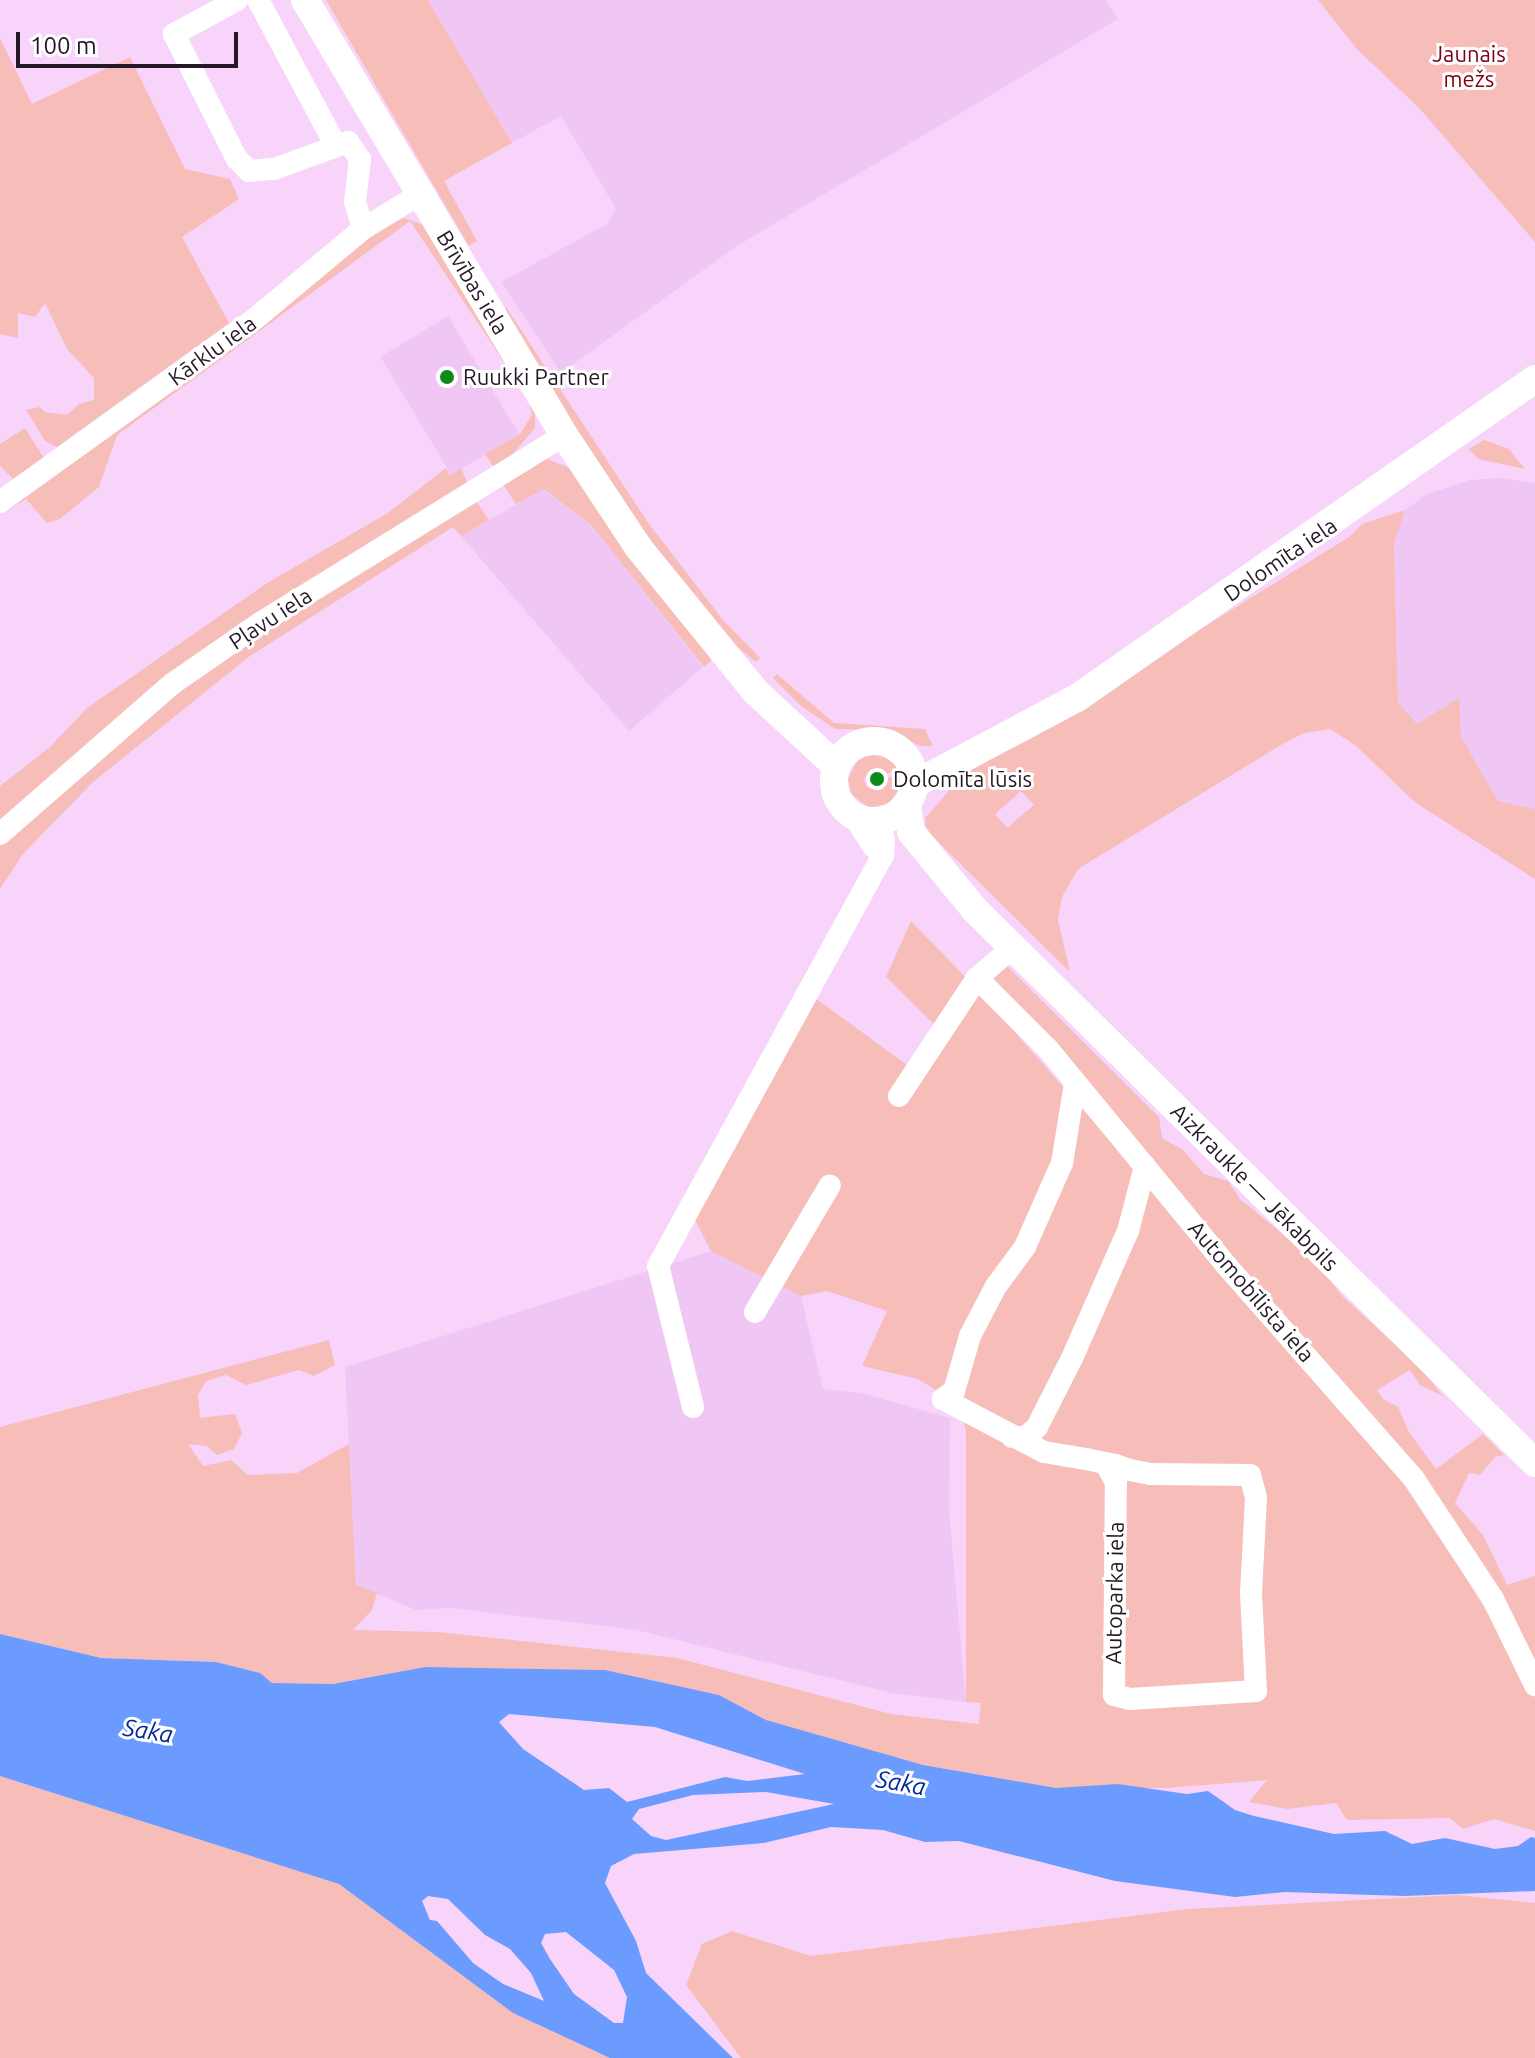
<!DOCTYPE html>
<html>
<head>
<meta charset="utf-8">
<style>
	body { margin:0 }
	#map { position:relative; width:1535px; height:2058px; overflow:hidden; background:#f8d4fb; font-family:Ubuntu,sans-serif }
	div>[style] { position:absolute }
	.built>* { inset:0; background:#f0c7f4; transform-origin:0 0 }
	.green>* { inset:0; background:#f7bdb9 }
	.water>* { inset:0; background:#6b9bff }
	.minor>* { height:22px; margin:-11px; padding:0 11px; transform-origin:11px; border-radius:11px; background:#fff }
	.major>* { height:28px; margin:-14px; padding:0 14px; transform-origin:14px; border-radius:14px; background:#fff }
	.major>.ring { margin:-14px; padding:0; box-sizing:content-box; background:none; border:28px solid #fff; border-radius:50% }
	.dots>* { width:22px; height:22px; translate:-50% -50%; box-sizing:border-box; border:4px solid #fff; border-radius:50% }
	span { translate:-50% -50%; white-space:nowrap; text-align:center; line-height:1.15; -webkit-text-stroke:6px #fff; paint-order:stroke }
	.park-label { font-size:22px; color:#7b0115 }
	.street-label { font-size:22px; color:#251826 }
	.poi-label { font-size:22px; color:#251826 }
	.left { translate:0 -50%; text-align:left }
	.water-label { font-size:24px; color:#00299a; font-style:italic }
	.scale { position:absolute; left:16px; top:32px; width:222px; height:36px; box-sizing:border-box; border:4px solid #251826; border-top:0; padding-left:10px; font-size:24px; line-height:28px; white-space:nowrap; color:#251826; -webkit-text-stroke:6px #fff; paint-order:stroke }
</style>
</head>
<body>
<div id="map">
	<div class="built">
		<i style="clip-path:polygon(428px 0,1106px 0,1118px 19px,734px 248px,561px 373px,501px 282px,607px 224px,616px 209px,561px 116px,512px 143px)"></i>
		<i style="left:448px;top:316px;width:138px;height:79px;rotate:59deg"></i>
		<i style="clip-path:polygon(1500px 478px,1535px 483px,1535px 809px,1498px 801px,1460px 737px,1417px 724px,1398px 702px,1394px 544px,1405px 510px,1427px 494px,1470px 480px)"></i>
		<i style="clip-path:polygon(543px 489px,591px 525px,703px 667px,629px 731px,461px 536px)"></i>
		<i style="clip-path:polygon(711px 1251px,801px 1296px,823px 1389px,862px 1393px,950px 1418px,949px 1510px,966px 1702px,891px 1693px,637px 1630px,451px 1608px,416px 1610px,356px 1585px,345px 1367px)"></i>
	</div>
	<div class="green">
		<i style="clip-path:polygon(326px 0,428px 0,512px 143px,444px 181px,477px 241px,469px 246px,466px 241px)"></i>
		<i style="clip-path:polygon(1318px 0,1535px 0,1535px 242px,1420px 109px,1357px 49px)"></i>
		<i style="clip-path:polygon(0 38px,32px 104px,130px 57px,185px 169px,230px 179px,239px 199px,182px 237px,229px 323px,57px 447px,45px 441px,26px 410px,40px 407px,45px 412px,67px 415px,79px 404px,94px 400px,94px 378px,67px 349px,45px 303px,35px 317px,18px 313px,18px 338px,0 334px)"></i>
		<i style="clip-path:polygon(403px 218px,422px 224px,527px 391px,535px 414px,535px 428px,512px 455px,494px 467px,485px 454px,520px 434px,532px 415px,528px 398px,410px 221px,117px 435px,99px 487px,60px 519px,47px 523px,26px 499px,0 515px,372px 233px)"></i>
		<i style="clip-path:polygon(506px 307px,649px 524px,723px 620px,760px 658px,756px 662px,726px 638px,633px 522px,505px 315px)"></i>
		<i style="clip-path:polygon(25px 428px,44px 458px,14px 480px,0 466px,0 444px)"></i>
		<i style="clip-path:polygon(1484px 440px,1509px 449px,1525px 469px,1478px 459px,1469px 449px)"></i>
		<i style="clip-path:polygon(545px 458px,570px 468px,714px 658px,704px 667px,591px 525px,544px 489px,516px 504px,502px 483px)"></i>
		<i style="clip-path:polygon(446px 468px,450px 475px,461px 468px,467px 482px,0 823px,0 786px,50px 747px,87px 708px,267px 583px,388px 513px)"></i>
		<i style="clip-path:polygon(475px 500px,489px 520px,461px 536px,453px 527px,250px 656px,93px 782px,23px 854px,0 889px,0 846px,187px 682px)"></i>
		<i style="clip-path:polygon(evenodd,1405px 510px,1394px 544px,1398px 702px,1417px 724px,1459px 698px,1461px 737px,1498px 801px,1535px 809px,1535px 879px,1416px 803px,1355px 745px,1330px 729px,1304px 733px,1281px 745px,1078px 869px,1062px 897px,1058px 920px,1070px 972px,926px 830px,925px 818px,948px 792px,952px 775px,1170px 648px,1349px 537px,1362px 524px,1405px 510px,1021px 791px,1034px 805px,1007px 828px,995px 814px,1021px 791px)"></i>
		<i style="clip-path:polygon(777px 674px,834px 723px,925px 729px,933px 746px,920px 746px,888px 730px,835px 729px,801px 706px,773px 678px)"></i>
		<i style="clip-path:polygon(881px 753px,900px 768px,886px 774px,871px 769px,864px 779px,867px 787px,878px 791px,887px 778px,902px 774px,902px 784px,890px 803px,869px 808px,851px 794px,848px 779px,859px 758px)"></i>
		<i style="clip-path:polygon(911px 921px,976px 988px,1401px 1471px,1535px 1691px,1535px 1831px,1494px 1819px,1463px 1829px,1450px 1818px,1347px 1820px,1336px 1803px,1287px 1809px,1249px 1802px,1267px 1780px,1166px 1788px,1056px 1788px,923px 1765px,839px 1743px,766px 1720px,719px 1695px,605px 1670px,425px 1667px,333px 1684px,272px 1683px,260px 1673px,216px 1662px,101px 1658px,0 1634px,0 1427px,329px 1340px,335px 1365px,314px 1376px,299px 1370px,246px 1385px,226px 1375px,206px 1381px,198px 1395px,200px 1418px,235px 1414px,242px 1433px,234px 1449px,217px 1455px,207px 1446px,188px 1444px,203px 1466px,231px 1460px,248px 1475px,297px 1473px,349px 1444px,356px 1585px,377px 1593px,372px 1610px,353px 1630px,438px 1632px,677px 1658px,891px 1714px,979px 1724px,981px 1703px,966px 1702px,966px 1433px,961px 1406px,918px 1379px,862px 1366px,887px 1311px,827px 1291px,801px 1296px,711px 1251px,694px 1218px,815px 998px,910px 1067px,937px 1027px,886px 977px)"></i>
		<i style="clip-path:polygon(1006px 965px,1159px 1117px,1162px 1138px,1183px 1150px,1204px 1174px,1228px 1181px,1240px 1199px,1316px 1262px,1343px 1297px,1420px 1367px,1443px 1396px,1420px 1385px,1410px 1370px,1377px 1390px,1383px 1399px,1398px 1407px,1409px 1432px,1436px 1469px,1483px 1434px,1504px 1455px,1495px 1457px,1480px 1475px,1469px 1473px,1455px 1503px,1483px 1535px,1507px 1585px,1535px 1576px,1535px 1679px,1445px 1514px,985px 979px)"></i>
		<i style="clip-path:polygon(0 1776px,339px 1884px,513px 2013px,610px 2058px,0 2058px)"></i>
		<i style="clip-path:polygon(1457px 1895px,1535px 1903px,1535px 2058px,741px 2058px,686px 1985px,702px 1944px,732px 1931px,811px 1956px,1188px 1909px)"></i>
	</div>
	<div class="water">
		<i style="clip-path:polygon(evenodd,0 1634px,101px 1658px,216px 1662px,260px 1673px,272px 1683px,333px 1684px,425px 1667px,605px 1670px,719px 1695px,766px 1720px,923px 1765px,1056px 1788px,1118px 1784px,1187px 1794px,1208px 1791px,1235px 1810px,1254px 1816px,1334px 1834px,1385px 1831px,1412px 1844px,1445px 1838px,1495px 1849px,1518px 1846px,1531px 1837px,1535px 1838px,1535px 1891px,1404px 1896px,1285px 1892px,1235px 1897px,1115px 1881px,959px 1841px,925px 1842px,883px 1830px,831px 1827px,764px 1843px,634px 1854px,611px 1866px,605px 1883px,636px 1941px,646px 1973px,733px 2058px,610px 2058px,513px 2013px,339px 1884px,0 1776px,0 1634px,509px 1714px,655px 1727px,805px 1774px,747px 1781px,725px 1777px,627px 1802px,609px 1788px,584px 1790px,523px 1749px,499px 1722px,509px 1714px,0 1634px,766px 1792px,834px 1804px,666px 1840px,651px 1836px,632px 1819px,639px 1809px,693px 1795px,766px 1792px,0 1634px,428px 1896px,448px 1899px,485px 1935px,510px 1949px,531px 1973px,544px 2001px,503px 1984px,473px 1963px,437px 1921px,430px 1920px,422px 1901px,428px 1896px,0 1634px,566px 1932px,614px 1970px,627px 1997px,623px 2023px,614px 2023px,574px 1994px,550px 1959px,541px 1943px,545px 1934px,566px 1932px)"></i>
	</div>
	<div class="minor">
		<i style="left:237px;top:0;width:72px;rotate:151.6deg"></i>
		<i style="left:174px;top:34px;width:140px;rotate:63.3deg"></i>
		<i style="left:237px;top:159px;width:17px;rotate:45deg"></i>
		<i style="left:249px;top:171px;width:25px;rotate:-5deg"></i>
		<i style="left:274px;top:169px;width:79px;rotate:-20deg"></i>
		<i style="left:348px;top:142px;width:21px;rotate:55deg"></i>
		<i style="left:360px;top:159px;width:43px;rotate:96.6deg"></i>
		<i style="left:355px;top:202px;width:28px;rotate:73deg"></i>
		<i style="left:258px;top:0;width:163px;rotate:61.9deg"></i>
		<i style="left:0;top:502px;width:315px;rotate:-35.7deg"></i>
		<i style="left:256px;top:318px;width:139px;rotate:-39.8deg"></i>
		<i style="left:363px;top:229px;width:67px;rotate:-31.6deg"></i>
		<i style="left:854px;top:816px;width:36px;rotate:58deg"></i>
		<i style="left:0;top:834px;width:228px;rotate:-41.1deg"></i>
		<i style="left:172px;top:684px;width:107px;rotate:-34.7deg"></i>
		<i style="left:260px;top:623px;width:357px;rotate:-31.7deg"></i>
		<i style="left:1013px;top:947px;width:48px;rotate:139.3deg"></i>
		<i style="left:977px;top:978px;width:100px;rotate:45deg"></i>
		<i style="left:1048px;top:1049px;width:280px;rotate:50.5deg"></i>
		<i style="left:1226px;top:1265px;width:285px;rotate:48.7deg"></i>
		<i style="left:1414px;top:1479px;width:144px;rotate:56.6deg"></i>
		<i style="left:1493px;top:1599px;width:96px;rotate:64deg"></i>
		<i style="left:1075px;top:1083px;width:81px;rotate:99.2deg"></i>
		<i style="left:1062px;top:1163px;width:92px;rotate:113.8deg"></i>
		<i style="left:1025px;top:1247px;width:49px;rotate:126.6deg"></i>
		<i style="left:996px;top:1286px;width:56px;rotate:117.5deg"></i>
		<i style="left:970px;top:1336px;width:57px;rotate:106.2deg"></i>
		<i style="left:954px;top:1391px;width:14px;rotate:144deg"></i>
		<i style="left:943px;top:1399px;width:114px;rotate:27.7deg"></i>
		<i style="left:1044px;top:1452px;width:43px;rotate:9.5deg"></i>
		<i style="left:1086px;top:1459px;width:19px;rotate:12deg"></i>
		<i style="left:1105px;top:1463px;width:10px;rotate:11deg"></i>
		<i style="left:1115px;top:1465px;width:16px;rotate:18deg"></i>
		<i style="left:1130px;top:1470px;width:21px;rotate:11deg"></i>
		<i style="left:1151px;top:1474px;width:99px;rotate:0.6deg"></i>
		<i style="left:1250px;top:1475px;width:24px;rotate:75deg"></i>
		<i style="left:1256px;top:1498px;width:95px;rotate:93deg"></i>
		<i style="left:1251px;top:1593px;width:98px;rotate:87.1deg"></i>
		<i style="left:1256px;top:1691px;width:126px;rotate:176.4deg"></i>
		<i style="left:1130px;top:1699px;width:16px;rotate:-166deg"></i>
		<i style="left:1114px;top:1695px;width:213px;rotate:-89.5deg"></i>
		<i style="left:1116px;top:1482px;width:22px;rotate:-120deg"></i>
		<i style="left:899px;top:1096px;width:141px;rotate:-56.5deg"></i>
		<i style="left:755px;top:1312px;width:147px;rotate:-59.4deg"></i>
		<i style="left:693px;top:1407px;width:145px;rotate:-103.9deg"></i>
		<i style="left:658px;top:1266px;width:469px;rotate:-61.3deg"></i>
		<i style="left:883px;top:855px;width:16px;rotate:-86deg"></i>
		<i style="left:884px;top:839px;width:21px;rotate:-119deg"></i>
		<i style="left:1012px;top:1437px;width:14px"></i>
		<i style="left:1026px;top:1437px;width:15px;rotate:-42deg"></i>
		<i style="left:1037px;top:1427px;width:80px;rotate:-63.1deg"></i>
		<i style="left:1073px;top:1356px;width:137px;rotate:-66.3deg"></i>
		<i style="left:1128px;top:1231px;width:67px;rotate:-75.3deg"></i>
	</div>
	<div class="major">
		<i style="left:305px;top:0;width:506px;rotate:59.23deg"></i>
		<i style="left:564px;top:435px;width:134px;rotate:56.5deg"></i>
		<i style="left:638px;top:547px;width:187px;rotate:50.9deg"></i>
		<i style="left:756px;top:692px;width:109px;rotate:42.8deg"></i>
		<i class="ring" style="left:834px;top:741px;width:52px;height:52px"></i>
		<i style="left:915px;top:784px;width:183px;rotate:-28deg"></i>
		<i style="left:1077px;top:698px;width:558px;rotate:-34.86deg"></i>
		<i style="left:907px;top:806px;width:26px;rotate:81deg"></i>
		<i style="left:911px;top:832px;width:101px;rotate:50.6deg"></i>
		<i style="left:975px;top:910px;width:787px;rotate:44.64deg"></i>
	</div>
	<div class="dots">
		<i style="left:447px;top:377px;background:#0c8c17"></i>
		<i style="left:877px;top:779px;background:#0c8c17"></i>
	</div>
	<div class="park-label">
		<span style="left:1469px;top:66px">Jaunais<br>mežs</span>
	</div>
	<div class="street-label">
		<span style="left:473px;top:282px;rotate:59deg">Brīvības iela</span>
		<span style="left:212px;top:350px;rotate:-36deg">Kārklu iela</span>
		<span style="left:1280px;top:559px;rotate:-34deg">Dolomīta iela</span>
		<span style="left:270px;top:618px;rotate:-33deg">Pļavu iela</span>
		<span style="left:1255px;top:1187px;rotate:45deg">Aizkraukle — Jēkabpils</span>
		<span style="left:1252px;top:1291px;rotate:49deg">Automobīlista iela</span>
		<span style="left:1114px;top:1593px;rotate:-89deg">Autoparka iela</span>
	</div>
	<div class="poi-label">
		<span class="left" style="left:463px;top:377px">Ruukki Partner</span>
		<span class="left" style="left:893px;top:779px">Dolomīta lūsis</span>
	</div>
	<div class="water-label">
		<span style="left:148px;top:1731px;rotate:9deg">Saka</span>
		<span style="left:901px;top:1783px;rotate:10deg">Saka</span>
	</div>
	<div class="scale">100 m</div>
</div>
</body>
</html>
